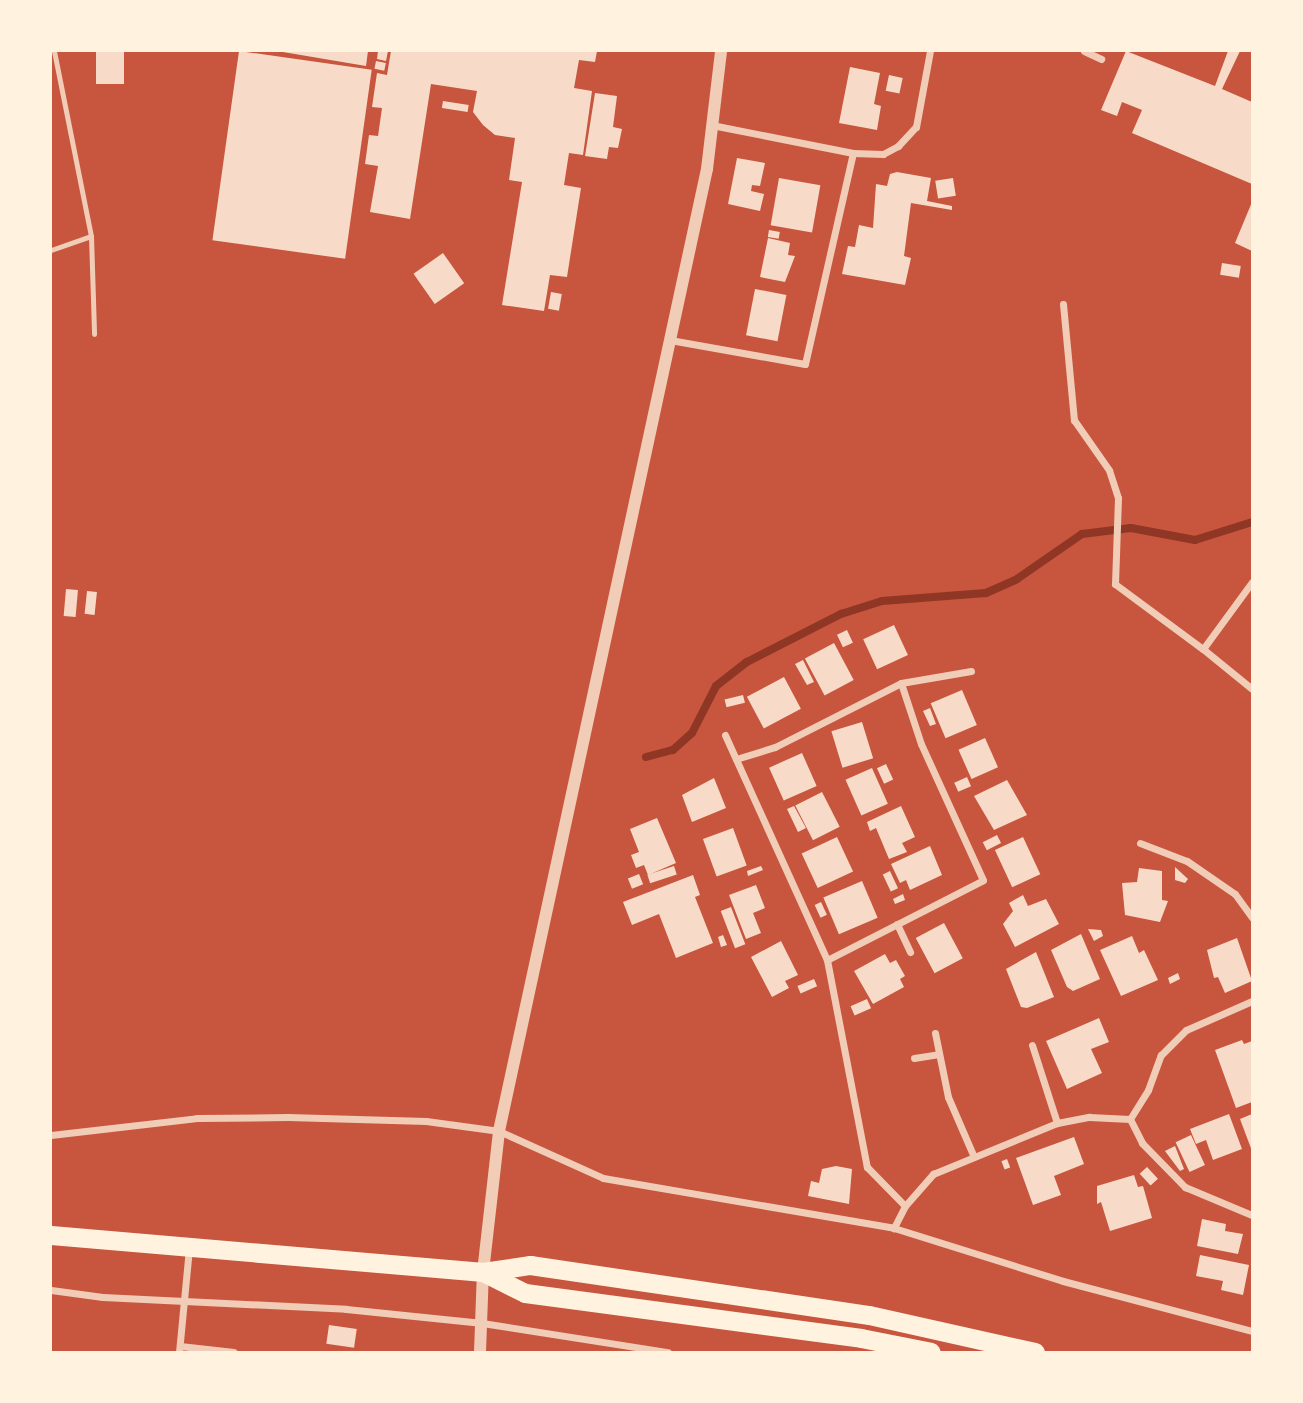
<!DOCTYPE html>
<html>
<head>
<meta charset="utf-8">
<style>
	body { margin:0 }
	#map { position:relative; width:1303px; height:1403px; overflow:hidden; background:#c8553d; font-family:Lora,serif }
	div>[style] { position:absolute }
	.stream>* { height:8px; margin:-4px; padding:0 4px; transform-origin:4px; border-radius:4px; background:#8f3625 }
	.building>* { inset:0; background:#f7dbc8; transform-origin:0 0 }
	.service>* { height:5px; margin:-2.5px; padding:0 2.5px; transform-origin:2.5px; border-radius:2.5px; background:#f1ccb7 }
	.minor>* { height:7px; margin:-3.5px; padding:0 3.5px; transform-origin:3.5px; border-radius:3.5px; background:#f1ccb7 }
	.tertiary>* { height:12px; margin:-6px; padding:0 6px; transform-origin:6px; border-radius:6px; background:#f1ccb7 }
	.trunk>* { height:19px; margin:-9.5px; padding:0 9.5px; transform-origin:9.5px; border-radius:9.5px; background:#fff3e0 }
	span { translate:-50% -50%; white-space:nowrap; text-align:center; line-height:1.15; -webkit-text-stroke:5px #fff3e0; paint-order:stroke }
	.frame { position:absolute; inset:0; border:52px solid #fff3e0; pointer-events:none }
</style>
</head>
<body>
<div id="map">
	<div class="stream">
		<i style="left:646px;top:757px;width:28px;rotate:-15deg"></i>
		<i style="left:673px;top:750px;width:25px;rotate:-42deg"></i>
		<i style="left:692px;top:733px;width:53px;rotate:-62.9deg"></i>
		<i style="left:716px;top:686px;width:39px;rotate:-38deg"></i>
		<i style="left:747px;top:662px;width:106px;rotate:-27.1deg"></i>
		<i style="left:841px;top:614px;width:43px;rotate:-17.6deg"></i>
		<i style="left:882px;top:601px;width:104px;rotate:-4.4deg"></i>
		<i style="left:986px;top:593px;width:34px;rotate:-24deg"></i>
		<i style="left:1017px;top:579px;width:79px;rotate:-34.7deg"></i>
		<i style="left:1082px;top:534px;width:49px;rotate:-7deg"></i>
		<i style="left:1131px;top:528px;width:65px;rotate:10.6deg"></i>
		<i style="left:1195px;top:540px;width:60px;rotate:-17.5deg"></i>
	</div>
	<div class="building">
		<i style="left:96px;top:51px;width:28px;height:33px"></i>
		<i style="left:239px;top:51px;width:134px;height:191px;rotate:8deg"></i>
		<i style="clip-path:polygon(277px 51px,368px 51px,366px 66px)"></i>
		<i style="clip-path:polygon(378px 51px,388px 51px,386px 61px,377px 59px)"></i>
		<i style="clip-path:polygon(391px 51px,597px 51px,595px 62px,579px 60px,574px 88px,592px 91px,583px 155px,569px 153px,564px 185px,581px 188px,567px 277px,550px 275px,544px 311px,502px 305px,522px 182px,509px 180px,515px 138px,495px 135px,483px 125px,473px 112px,477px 91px,431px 84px,410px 219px,370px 212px,378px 166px,365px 164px,369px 135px,378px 136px,382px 108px,372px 107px,377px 73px,387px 75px)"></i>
		<i style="clip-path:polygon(1126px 51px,1215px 86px,1228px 51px,1240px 51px,1222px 89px,1252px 102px,1252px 184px,1132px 133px,1142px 110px,1122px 102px,1117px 116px,1101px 110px)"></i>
		<i style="left:376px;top:61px;width:10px;height:8px;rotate:11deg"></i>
		<i style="clip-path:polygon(850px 67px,880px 73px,874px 104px,881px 106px,877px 130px,839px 123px)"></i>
		<i style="left:889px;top:75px;width:14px;height:16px;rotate:12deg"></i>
		<i style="clip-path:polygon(595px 93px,617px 96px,613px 127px,622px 129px,618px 148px,609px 147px,607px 159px,585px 156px)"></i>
		<i style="left:443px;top:101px;width:26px;height:7px;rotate:9deg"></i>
		<i style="clip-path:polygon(737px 158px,765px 163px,760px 186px,752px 185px,751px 191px,764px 194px,760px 211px,728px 204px)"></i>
		<i style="clip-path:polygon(897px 172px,931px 178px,927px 201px,952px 206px,952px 210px,911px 203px,904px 256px,911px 258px,905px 285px,842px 274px,848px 246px,855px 247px,859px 225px,873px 228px,876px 184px,887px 186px,890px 174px)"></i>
		<i style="left:779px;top:178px;width:42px;height:48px;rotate:10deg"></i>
		<i style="left:953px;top:178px;width:18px;height:18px;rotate:81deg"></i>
		<i style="clip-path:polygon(1252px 202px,1252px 251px,1235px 243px)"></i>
		<i style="left:769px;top:230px;width:11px;height:7px;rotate:10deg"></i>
		<i style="clip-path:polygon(768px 238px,790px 243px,788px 255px,795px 256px,785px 282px,760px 277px)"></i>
		<i style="left:443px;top:253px;width:37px;height:36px;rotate:55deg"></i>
		<i style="left:1222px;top:263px;width:19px;height:12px;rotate:9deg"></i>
		<i style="left:755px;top:289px;width:32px;height:47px;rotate:11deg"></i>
		<i style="left:551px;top:292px;width:11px;height:17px;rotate:10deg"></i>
		<i style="left:66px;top:589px;width:12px;height:27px;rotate:5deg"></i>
		<i style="left:87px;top:591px;width:10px;height:23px;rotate:6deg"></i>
		<i style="left:894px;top:625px;width:33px;height:34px;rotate:65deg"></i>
		<i style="left:847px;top:630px;width:14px;height:11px;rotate:65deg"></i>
		<i style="left:834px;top:643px;width:42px;height:33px;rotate:62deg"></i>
		<i style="clip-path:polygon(803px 660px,814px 682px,807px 685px,795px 664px)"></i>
		<i style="left:784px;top:677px;width:36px;height:42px;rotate:62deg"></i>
		<i style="left:962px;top:690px;width:38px;height:34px;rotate:67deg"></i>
		<i style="left:743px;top:695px;width:8px;height:19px;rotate:76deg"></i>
		<i style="clip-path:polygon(930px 708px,936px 724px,930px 726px,923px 711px)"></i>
		<i style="left:862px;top:722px;width:38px;height:32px;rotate:73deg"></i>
		<i style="left:985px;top:738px;width:32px;height:29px;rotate:66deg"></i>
		<i style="left:802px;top:753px;width:36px;height:36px;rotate:66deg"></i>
		<i style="left:886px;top:764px;width:17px;height:10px;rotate:65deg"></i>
		<i style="left:872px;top:768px;width:39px;height:29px;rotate:66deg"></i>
		<i style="left:967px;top:777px;width:10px;height:14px;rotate:66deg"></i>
		<i style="clip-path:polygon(714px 778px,726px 808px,692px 822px,682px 795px)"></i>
		<i style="clip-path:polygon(1007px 780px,1027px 815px,994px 830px,974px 796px)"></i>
		<i style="left:822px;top:792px;width:39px;height:30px;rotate:63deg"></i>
		<i style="clip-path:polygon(794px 806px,806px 828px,798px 832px,787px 809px)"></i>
		<i style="clip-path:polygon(901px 806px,915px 837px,902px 843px,907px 852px,889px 859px,876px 828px,870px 831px,867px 822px)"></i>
		<i style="clip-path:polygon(657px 818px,676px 863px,648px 875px,644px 865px,636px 868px,631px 855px,639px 852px,630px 829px)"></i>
		<i style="left:733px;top:828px;width:40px;height:32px;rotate:70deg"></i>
		<i style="left:997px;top:835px;width:9px;height:16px;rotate:63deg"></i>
		<i style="left:837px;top:837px;width:38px;height:39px;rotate:65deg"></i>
		<i style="left:1023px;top:837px;width:41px;height:31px;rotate:65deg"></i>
		<i style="clip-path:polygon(930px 846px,942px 875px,910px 890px,906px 880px,900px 883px,891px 864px)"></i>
		<i style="left:674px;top:866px;width:9px;height:28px;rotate:72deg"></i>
		<i style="clip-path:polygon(761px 866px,763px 870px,748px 876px,747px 871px)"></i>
		<i style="clip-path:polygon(1175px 867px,1188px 879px,1185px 883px,1175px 880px)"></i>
		<i style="clip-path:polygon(1139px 868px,1162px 871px,1162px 900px,1168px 901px,1160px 922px,1125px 915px,1122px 883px,1137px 882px)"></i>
		<i style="left:890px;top:871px;width:19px;height:8px;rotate:65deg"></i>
		<i style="left:639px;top:874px;width:11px;height:12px;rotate:68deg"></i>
		<i style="clip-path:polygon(693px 875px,700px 895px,695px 897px,713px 943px,676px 958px,659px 914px,632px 925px,623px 902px)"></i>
		<i style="left:862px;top:881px;width:40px;height:42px;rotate:67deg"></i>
		<i style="clip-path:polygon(756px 885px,765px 908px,753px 913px,761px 933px,746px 939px,729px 895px)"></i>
		<i style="clip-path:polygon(903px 894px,905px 900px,895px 904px,893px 899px)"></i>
		<i style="clip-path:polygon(1023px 895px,1028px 906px,1046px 899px,1059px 924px,1015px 947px,1003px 924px,1013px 911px,1009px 903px)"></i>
		<i style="left:821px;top:902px;width:14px;height:7px;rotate:65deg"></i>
		<i style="left:731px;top:907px;width:40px;height:11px;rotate:69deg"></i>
		<i style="left:944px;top:923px;width:40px;height:32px;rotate:62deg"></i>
		<i style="clip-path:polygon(1088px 929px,1101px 930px,1103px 936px,1094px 941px)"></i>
		<i style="clip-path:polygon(1081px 934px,1100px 979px,1073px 991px,1067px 987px,1051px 950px)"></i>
		<i style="clip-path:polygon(723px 935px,727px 945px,721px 947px,718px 937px)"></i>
		<i style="clip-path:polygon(1132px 936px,1139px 953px,1144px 950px,1158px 980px,1121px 996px,1100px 950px)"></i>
		<i style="clip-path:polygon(1237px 938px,1252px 981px,1225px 993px,1218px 977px,1214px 978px,1207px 950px)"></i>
		<i style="clip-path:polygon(781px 941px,798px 975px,785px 981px,789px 988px,772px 997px,751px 957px)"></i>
		<i style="clip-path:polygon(1036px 952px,1054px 997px,1027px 1008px,1021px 1007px,1006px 969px)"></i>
		<i style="clip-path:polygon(885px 954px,890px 963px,896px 960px,905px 976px,900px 979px,904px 987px,873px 1004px,854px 971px)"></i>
		<i style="clip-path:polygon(1178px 973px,1180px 979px,1170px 984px,1168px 978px)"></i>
		<i style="left:814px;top:979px;width:8px;height:18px;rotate:67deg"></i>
		<i style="left:867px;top:999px;width:10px;height:18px;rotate:66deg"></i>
		<i style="clip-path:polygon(1099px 1018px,1109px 1042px,1091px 1049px,1102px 1073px,1067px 1089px,1046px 1041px)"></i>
		<i style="clip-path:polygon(1242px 1040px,1244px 1044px,1252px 1041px,1252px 1102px,1236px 1108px,1215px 1050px)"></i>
		<i style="clip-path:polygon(1229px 1114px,1242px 1149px,1213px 1160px,1206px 1140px,1196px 1144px,1190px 1129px)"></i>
		<i style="clip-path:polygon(1252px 1114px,1252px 1151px,1240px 1119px)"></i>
		<i style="left:1191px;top:1135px;width:33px;height:17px;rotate:65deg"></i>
		<i style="clip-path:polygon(1074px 1137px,1084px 1164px,1054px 1176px,1061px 1195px,1033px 1205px,1016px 1158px)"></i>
		<i style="clip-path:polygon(1175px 1146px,1184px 1169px,1180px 1171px,1165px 1151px)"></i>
		<i style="left:1007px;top:1159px;width:9px;height:6px;rotate:69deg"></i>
		<i style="clip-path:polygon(836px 1166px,852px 1169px,849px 1204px,808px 1196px,811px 1181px,819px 1183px,822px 1169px)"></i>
		<i style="left:1147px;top:1167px;width:16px;height:10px;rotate:47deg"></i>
		<i style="clip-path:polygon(1134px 1175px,1138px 1187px,1143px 1186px,1152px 1218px,1110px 1231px,1101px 1202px,1097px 1204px,1097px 1186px)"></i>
		<i style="clip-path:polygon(1202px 1219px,1226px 1224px,1225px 1231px,1243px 1234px,1238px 1254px,1197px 1246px)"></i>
		<i style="clip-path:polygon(1200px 1255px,1249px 1265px,1243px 1295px,1221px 1290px,1223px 1281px,1196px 1276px)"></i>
		<i style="left:329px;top:1325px;width:28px;height:19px;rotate:8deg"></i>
	</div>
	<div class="service">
		<i style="left:54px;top:51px;width:189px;rotate:78.7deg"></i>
		<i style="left:91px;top:236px;width:98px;rotate:88.2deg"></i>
		<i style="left:51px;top:250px;width:42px;rotate:-19.3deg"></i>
	</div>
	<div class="minor">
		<i style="left:1084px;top:51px;width:19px;rotate:25deg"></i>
		<i style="left:853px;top:153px;width:30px;rotate:2deg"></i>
		<i style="left:883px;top:154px;width:17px;rotate:-28deg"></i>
		<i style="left:898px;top:146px;width:26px;rotate:-47deg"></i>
		<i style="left:916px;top:127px;width:77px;rotate:-79.6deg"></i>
		<i style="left:1063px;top:304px;width:117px;rotate:84.6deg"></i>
		<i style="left:1074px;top:420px;width:61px;rotate:55deg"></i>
		<i style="left:1109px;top:470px;width:29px;rotate:72deg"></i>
		<i style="left:1118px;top:498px;width:86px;rotate:92deg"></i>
		<i style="left:1115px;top:584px;width:109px;rotate:36.5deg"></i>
		<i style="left:670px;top:340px;width:137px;rotate:10.1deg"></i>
		<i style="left:805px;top:364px;width:216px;rotate:-77.2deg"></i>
		<i style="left:853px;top:153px;width:144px;rotate:-168.8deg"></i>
		<i style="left:1252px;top:582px;width:83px;rotate:126.2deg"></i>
		<i style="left:1203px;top:649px;width:63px;rotate:39.2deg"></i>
		<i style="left:725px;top:735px;width:247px;rotate:65.6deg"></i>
		<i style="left:827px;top:960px;width:211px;rotate:79.1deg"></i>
		<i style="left:867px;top:1167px;width:54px;rotate:45.7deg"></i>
		<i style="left:905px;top:1206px;width:25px;rotate:117deg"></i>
		<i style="left:736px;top:759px;width:41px;rotate:-17.1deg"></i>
		<i style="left:775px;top:747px;width:141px;rotate:-26.9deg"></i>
		<i style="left:901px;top:683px;width:71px;rotate:-9.7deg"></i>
		<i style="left:1140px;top:843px;width:50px;rotate:21deg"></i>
		<i style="left:1187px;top:861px;width:58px;rotate:34.5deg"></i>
		<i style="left:1235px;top:894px;width:29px;rotate:54deg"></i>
		<i style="left:897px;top:924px;width:31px;rotate:65deg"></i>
		<i style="left:827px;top:960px;width:175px;rotate:-27.1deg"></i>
		<i style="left:983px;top:880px;width:149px;rotate:-114.5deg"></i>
		<i style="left:921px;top:744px;width:64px;rotate:-108.2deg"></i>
		<i style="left:935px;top:1033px;width:65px;rotate:78.5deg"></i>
		<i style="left:948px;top:1097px;width:65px;rotate:66.6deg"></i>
		<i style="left:1032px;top:1045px;width:82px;rotate:72.2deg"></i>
		<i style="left:914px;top:1058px;width:25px;rotate:-9deg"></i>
		<i style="left:1130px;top:1119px;width:27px;rotate:63deg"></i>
		<i style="left:1142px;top:1143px;width:62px;rotate:45.7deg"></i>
		<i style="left:1185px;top:1187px;width:73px;rotate:22.7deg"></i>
		<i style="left:51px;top:1135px;width:147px;rotate:-6.6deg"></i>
		<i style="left:197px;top:1118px;width:91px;rotate:-0.6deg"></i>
		<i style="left:288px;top:1117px;width:138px;rotate:1.7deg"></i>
		<i style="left:426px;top:1121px;width:74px;rotate:7.8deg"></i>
		<i style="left:499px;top:1131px;width:114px;rotate:24.3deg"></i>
		<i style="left:603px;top:1178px;width:295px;rotate:9.7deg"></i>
		<i style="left:894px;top:1228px;width:177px;rotate:17.4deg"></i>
		<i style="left:1063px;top:1281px;width:196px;rotate:14.8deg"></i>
		<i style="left:905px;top:1206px;width:43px;rotate:-48.8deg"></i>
		<i style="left:933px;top:1174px;width:134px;rotate:-22.4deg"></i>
		<i style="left:1057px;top:1123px;width:33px;rotate:-11deg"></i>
		<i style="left:1089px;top:1117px;width:41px;rotate:2.8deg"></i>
		<i style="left:1130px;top:1119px;width:34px;rotate:-58deg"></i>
		<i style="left:1148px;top:1090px;width:37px;rotate:-70deg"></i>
		<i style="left:1161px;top:1055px;width:35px;rotate:-45deg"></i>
		<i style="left:1186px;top:1030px;width:72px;rotate:-23.7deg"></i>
		<i style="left:51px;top:1290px;width:52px;rotate:7.7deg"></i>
		<i style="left:103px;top:1297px;width:243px;rotate:2.8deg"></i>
		<i style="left:346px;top:1309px;width:137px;rotate:5.9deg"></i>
		<i style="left:482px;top:1323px;width:188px;rotate:8.9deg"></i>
		<i style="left:180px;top:1346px;width:54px;rotate:6.3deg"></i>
		<i style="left:179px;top:1352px;width:103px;rotate:-84.5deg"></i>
	</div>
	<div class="tertiary">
		<i style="left:480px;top:1352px;width:80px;rotate:-87.9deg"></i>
		<i style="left:483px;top:1272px;width:142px;rotate:-83.5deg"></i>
		<i style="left:499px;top:1131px;width:984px;rotate:-77.8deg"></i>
		<i style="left:707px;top:169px;width:119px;rotate:-83.2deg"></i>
	</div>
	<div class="trunk">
		<i style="left:51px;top:1235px;width:434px;rotate:4.9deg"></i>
		<i style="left:483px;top:1272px;width:48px;rotate:-8.5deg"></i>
		<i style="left:530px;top:1265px;width:343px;rotate:8.4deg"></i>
		<i style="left:869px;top:1315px;width:170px;rotate:12.6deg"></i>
		<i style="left:483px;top:1272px;width:47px;rotate:26.6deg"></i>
		<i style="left:525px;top:1293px;width:339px;rotate:7.6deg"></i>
		<i style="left:861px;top:1338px;width:71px;rotate:11.3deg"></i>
	</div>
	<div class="frame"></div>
</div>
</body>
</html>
